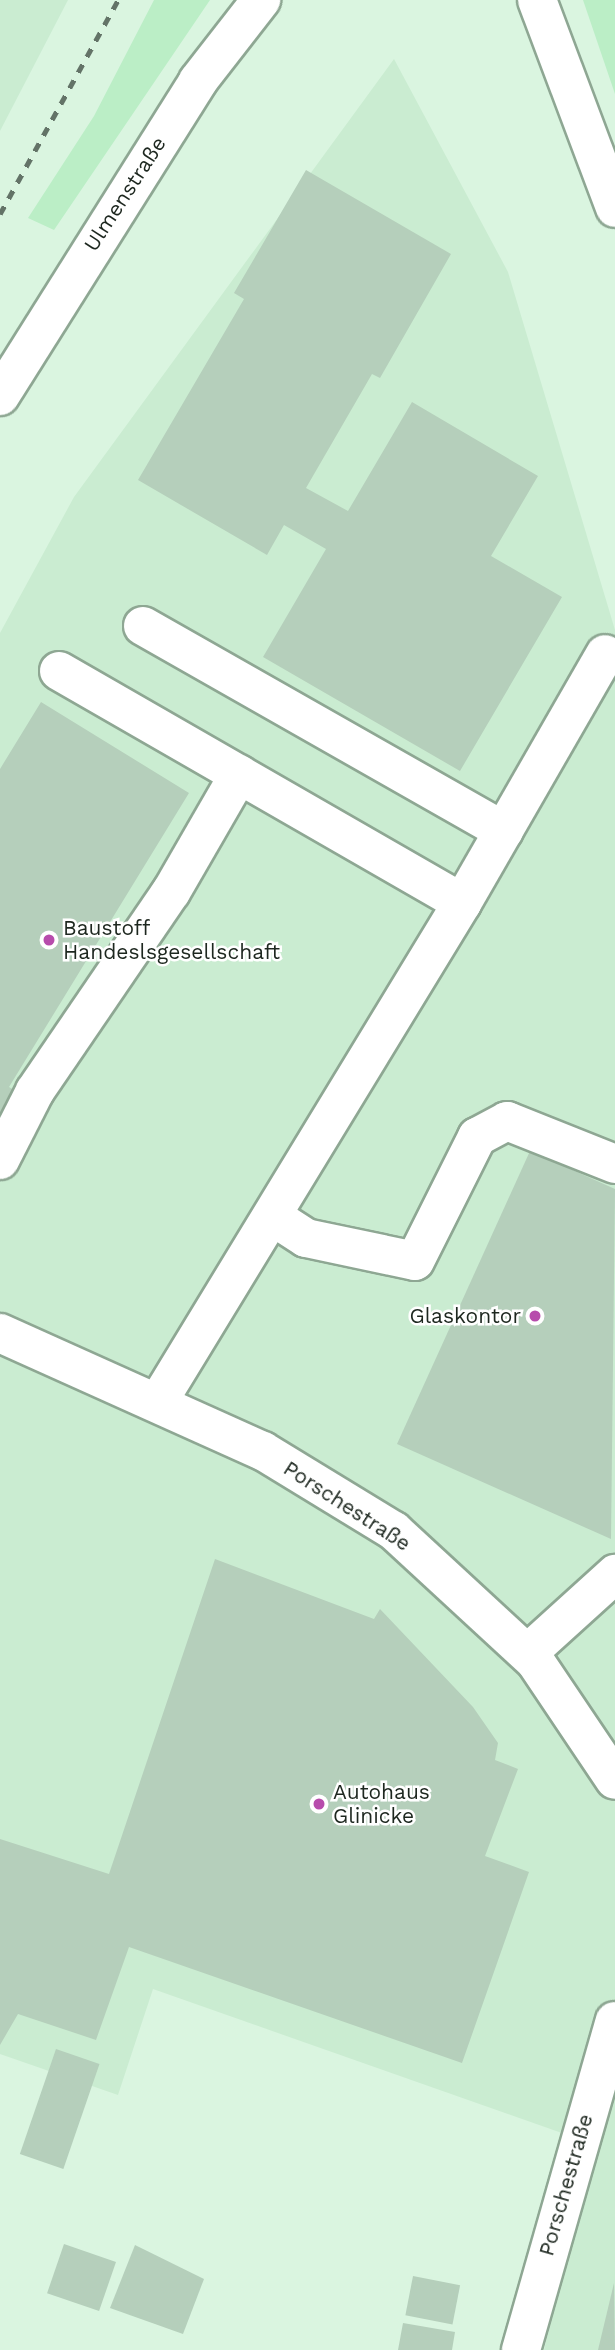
<!DOCTYPE html>
<html>
<head>
<meta charset="utf-8">
<style>
	body { margin:0 }
	#map { position:relative; width:615px; height:2350px; overflow:hidden; background:#daf5e0; font-family:"Work Sans",sans-serif }
	div>[style] { position:absolute }
	.built>* { inset:0; background:#caecd1 }
	.green>* { inset:0; background:#bbeec6 }
	.building>* { inset:0; background:#b5cfbb; transform-origin:0 0 }
	.roads { filter:drop-shadow(2px 0 #8ea793) drop-shadow(-2px 0 #8ea793) drop-shadow(0 2px #8ea793) drop-shadow(0 -2px #8ea793) }
	.minor>* { height:38px; margin:-19px; padding:0 19px; transform-origin:19px; border-radius:19px; background:#fff }
	.major>* { height:38px; margin:-19px; padding:0 19px; transform-origin:19px; border-radius:19px; background:#fff }
	.rail>* { height:5px; margin-top:-2.5px; transform-origin:0; background:repeating-linear-gradient(90deg,#637367 0 9px,transparent 0 18px) }
	.dots>* { width:19px; height:19px; translate:-50% -50%; box-sizing:border-box; border:4px solid #fff; border-radius:50% }
	span { translate:-50% -50%; white-space:nowrap; text-align:center; line-height:1.15; -webkit-text-stroke:5px #fff; paint-order:stroke }
	.street-label { font-size:21px; color:#1d271f }
	.poi-label { font-size:21px; color:#1d271f }
	.left { translate:0 -50%; text-align:left }
	.right { translate:-100% -50%; text-align:right }
</style>
</head>
<body>
<div id="map">
	<div class="built">
		<i style="clip-path:polygon(0 0,68px 0,0 131px)"></i>
		<i style="clip-path:polygon(394px 59px,508px 272px,615px 630px,615px 2350px,544px 2350px,593px 2144px,153px 1989px,118px 2095px,0 2054px,0 633px,74px 497px)"></i>
	</div>
	<div class="green">
		<i style="clip-path:polygon(154px 0,210px 0,54px 230px,28px 218px,94px 116px)"></i>
		<i style="clip-path:polygon(583px 0,615px 0,615px 94px)"></i>
	</div>
	<div class="building">
		<i style="clip-path:polygon(306px 170px,451px 254px,380px 378px,372px 374px,306px 488px,348px 511px,412px 402px,538px 476px,491px 556px,562px 597px,460px 771px,263px 657px,326px 549px,284px 525px,267px 555px,138px 480px,244px 299px,234px 293px)"></i>
		<i style="clip-path:polygon(41px 702px,189px 793px,9px 1087px,17px 1092px,0 1120px,0 769px)"></i>
		<i style="clip-path:polygon(530px 1151px,615px 1189px,611px 1539px,397px 1444px)"></i>
		<i style="clip-path:polygon(215px 1559px,374px 1619px,380px 1609px,473px 1707px,498px 1743px,495px 1760px,518px 1769px,485px 1856px,529px 1872px,462px 2063px,129px 1947px,96px 2040px,18px 2014px,0 2045px,0 1839px,109px 1874px)"></i>
		<i style="left:56px;top:2049px;width:46px;height:111px;rotate:19deg"></i>
		<i style="left:64px;top:2244px;width:55px;height:52px;rotate:19deg"></i>
		<i style="clip-path:polygon(135px 2245px,204px 2279px,183px 2334px,110px 2308px)"></i>
		<i style="left:413px;top:2276px;width:48px;height:40px;rotate:11deg"></i>
		<i style="clip-path:polygon(614px 2283px,615px 2350px,598px 2350px)"></i>
		<i style="clip-path:polygon(403px 2323px,455px 2332px,452px 2350px,398px 2350px)"></i>
	</div>
	<div class="roads">
		<div class="minor">
			<i style="left:143px;top:626px;width:415px;rotate:29.6deg"></i>
			<i style="left:59px;top:671px;width:465px;rotate:29.9deg"></i>
			<i style="left:462px;top:903px;width:584px;rotate:121.35deg"></i>
			<i style="left:462px;top:903px;width:287px;rotate:-60.1deg"></i>
			<i style="left:0;top:1160px;width:77px;rotate:-63.1deg"></i>
			<i style="left:35px;top:1091px;width:241px;rotate:-55.7deg"></i>
			<i style="left:171px;top:892px;width:136px;rotate:-60deg"></i>
			<i style="left:272px;top:1216px;width:40px;rotate:32.9deg"></i>
			<i style="left:306px;top:1238px;width:111px;rotate:11.9deg"></i>
			<i style="left:415px;top:1261px;width:139px;rotate:-63.4deg"></i>
			<i style="left:477px;top:1137px;width:34px;rotate:-28deg"></i>
			<i style="left:507px;top:1121px;width:116px;rotate:21.7deg"></i>
			<i style="left:0;top:1333px;width:288px;rotate:24.2deg"></i>
			<i style="left:263px;top:1451px;width:153px;rotate:31.4deg"></i>
			<i style="left:394px;top:1531px;width:192px;rotate:42.7deg"></i>
			<i style="left:535px;top:1661px;width:143px;rotate:56.1deg"></i>
			<i style="left:528px;top:1653px;width:118px;rotate:-42.2deg"></i>
			<i style="left:521px;top:2350px;width:342px;rotate:-74.1deg"></i>
		</div>
		<div class="major">
			<i style="left:537px;top:0;width:222px;rotate:69.4deg"></i>
			<i style="left:0;top:396px;width:372px;rotate:-57.8deg"></i>
			<i style="left:198px;top:81px;width:103px;rotate:-52.1deg"></i>
		</div>
	</div>
	<div class="rail">
		<i style="left:0;top:214px;width:244px;rotate:-61.1deg"></i>
	</div>
	<div class="dots">
		<i style="left:49px;top:940px;background:#b74cac"></i>
		<i style="left:535px;top:1316px;background:#b74cac"></i>
		<i style="left:319px;top:1804px;background:#b74cac"></i>
	</div>
	<div class="street-label">
		<span style="left:125px;top:194px;rotate:-57deg">Ulmenstraße</span>
		<span style="left:347px;top:1506px;rotate:33deg">Porschestraße</span>
		<span style="left:566px;top:2185px;rotate:-74deg">Porschestraße</span>
	</div>
	<div class="poi-label">
		<span class="left" style="left:63px;top:940px">Baustoff<br>Handeslsgesellschaft</span>
		<span class="right" style="left:521px;top:1316px">Glaskontor</span>
		<span class="left" style="left:333px;top:1804px">Autohaus<br>Glinicke</span>
	</div>
</div>
</body>
</html>
